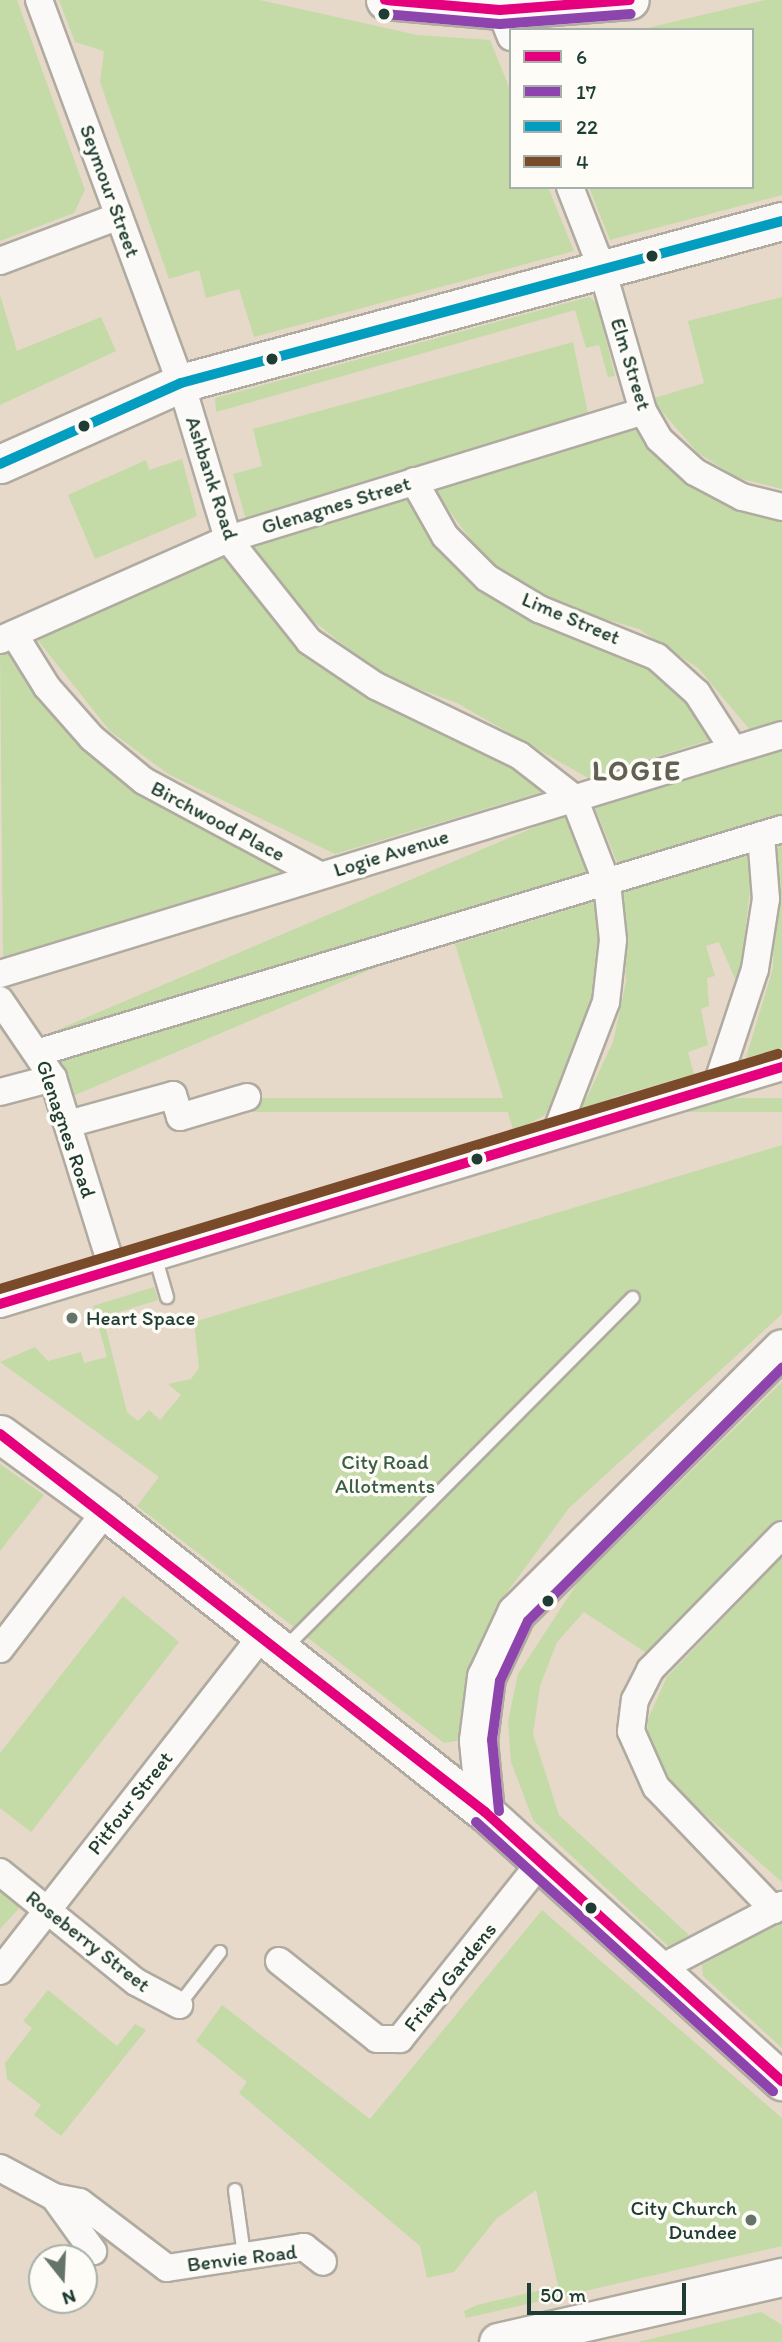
<!DOCTYPE html>
<html>
<head>
<meta charset="utf-8">
<style>
	body { margin:0 }
	#map { position:relative; width:782px; height:2342px; overflow:hidden; background:#e6d9ca; font-family:Itim,sans-serif }
	div>[style] { position:absolute }
	.green>* { inset:0; background:#c4daa7; transform-origin:0 0 }
	.roads { filter:drop-shadow(2px 0 #b0aba0) drop-shadow(-2px 0 #b0aba0) drop-shadow(0 2px #b0aba0) drop-shadow(0 -2px #b0aba0) }
	.lane>* { height:12px; margin:-6px; padding:0 6px; transform-origin:6px; border-radius:6px; background:#fbf9f7 }
	.street>* { height:26px; margin:-13px; padding:0 13px; transform-origin:13px; border-radius:13px; background:#fbf9f7 }
	.secondary>* { height:37px; margin:-18.5px; padding:0 18.5px; transform-origin:18.5px; border-radius:18.5px; background:#fbf9f7 }
	.bus-1>* { height:10px; margin:-5px; padding:0 5px; transform-origin:5px; border-radius:5px; background:#e5007d }
	.bus-2>* { height:10px; margin:-5px; padding:0 5px; transform-origin:5px; border-radius:5px; background:#8e44ad }
	.bus-3>* { height:10px; margin:-5px; padding:0 5px; transform-origin:5px; border-radius:5px; background:#039ebf }
	.bus-4>* { height:10px; margin:-5px; padding:0 5px; transform-origin:5px; border-radius:5px; background:#7a4b2a }
	.dots>* { width:19px; height:19px; translate:-50% -50%; box-sizing:border-box; border:4px solid #fdfcf7; border-radius:50% }
	span { translate:-50% -50%; white-space:nowrap; text-align:center; line-height:1.15; -webkit-text-stroke:7px #fdfcf7; paint-order:stroke }
	.street-label { font-size:21px; color:#1f3d34 }
	.poi-label { font-size:21px; color:#1f3d34 }
	.left { translate:0 -50%; text-align:left }
	.right { translate:-100% -50%; text-align:right }
	.park-label { font-size:21px; color:#3b5d45 }
	.district-label { font-size:28px; color:#616053; font-weight:700; letter-spacing:2px }
	.legend { position:absolute; left:509px; top:28px; width:245px; height:161px; box-sizing:border-box; background:#fdfcf7; border:2px solid #a4b0a9; margin:0; padding:9px 12px; list-style:none; font-size:21px; color:#1f3d34 }
	.legend li { display:flex; align-items:center; gap:14px; height:35px }
	.legend b { width:35px; border:2px solid #a4b0a9 }
	.north { position:absolute; left:28px; top:2244px; width:70px; height:70px; box-sizing:border-box; background:#fdfcf7; border:2px solid #a4b0a9; border-radius:50%; rotate:162deg; font-size:19px; font-weight:700; line-height:28px; text-align:center; color:#1f3d34 }
	.north::after { content:''; display:block; margin:auto; width:24px; height:32px; background:#657468; clip-path:polygon(50% 0,100% 100%,50% 72%,0 100%) }
	.scale { position:absolute; left:527px; top:2283px; width:159px; height:32px; box-sizing:border-box; border:4px solid #1f3d34; border-top:0; padding-left:9px; font-size:21px; line-height:24px; white-space:nowrap; color:#1f3d34; -webkit-text-stroke:5px #fdfcf7; paint-order:stroke }
</style>
</head>
<body>
<div id="map">
	<div class="green">
		<i style="clip-path:polygon(0 0,17px 0,85px 190px,74px 213px,0 241px)"></i>
		<i style="clip-path:polygon(59px 0,260px 0,417px 35px,490px 40px,511px 92px,511px 187px,548px 187px,574px 251px,254px 337px,239px 289px,206px 298px,199px 270px,169px 279px,100px 82px,104px 51px,75px 42px)"></i>
		<i style="clip-path:polygon(765px 0,782px 0,782px 195px,610px 240px,589px 187px,752px 187px,752px 30px,639px 30px)"></i>
		<i style="clip-path:polygon(0 295px,17px 351px,101px 317px,116px 351px,0 405px)"></i>
		<i style="clip-path:polygon(589px 297px,597px 303px,615px 376px,608px 377px,599px 345px,586px 348px,575px 310px,216px 412px,215px 398px)"></i>
		<i style="clip-path:polygon(782px 297px,782px 489px,738px 478px,698px 453px,651px 399px,704px 383px,688px 321px)"></i>
		<i style="clip-path:polygon(573px 342px,589px 418px,246px 520px,233px 474px,262px 466px,253px 429px)"></i>
		<i style="clip-path:polygon(637px 424px,782px 519px,782px 720px,750px 730px,698px 668px,639px 629px,564px 607px,487px 562px,432px 487px)"></i>
		<i style="clip-path:polygon(182px 459px,197px 516px,95px 559px,68px 495px,146px 460px,149px 470px)"></i>
		<i style="clip-path:polygon(411px 492px,440px 540px,649px 659px,692px 696px,716px 738px,588px 778px,457px 703px,381px 675px,311px 619px,249px 542px)"></i>
		<i style="clip-path:polygon(225px 551px,269px 608px,441px 725px,552px 789px,335px 854px,168px 774px,110px 731px,32px 633px)"></i>
		<i style="clip-path:polygon(6px 644px,48px 704px,291px 869px,3px 957px,0 646px)"></i>
		<i style="clip-path:polygon(782px 749px,782px 819px,619px 867px,594px 806px)"></i>
		<i style="left:568px;top:813px;width:67px;height:582px;rotate:67deg"></i>
		<i style="clip-path:polygon(782px 844px,782px 1048px,746px 1058px,773px 968px,776px 846px)"></i>
		<i style="clip-path:polygon(754px 853px,739px 988px,719px 942px,706px 946px,715px 976px,707px 978px,709px 1006px,701px 1009px,708px 1045px,688px 1052px,694px 1074px,583px 1106px,613px 1042px,626px 982px,622px 891px)"></i>
		<i style="clip-path:polygon(597px 901px,601px 948px,592px 1022px,571px 1081px,545px 1115px,514px 1132px,455px 944px)"></i>
		<i style="left:782px;top:1098px;width:14px;height:628px;rotate:90deg"></i>
		<i style="clip-path:polygon(782px 1145px,782px 1314px,569px 1508px,497px 1606px,473px 1663px,462px 1740px,444px 1743px,137px 1506px,159px 1477px,0 1362px,35px 1347px,48px 1361px,81px 1352px,84px 1363px,107px 1357px,93px 1306px,154px 1287px,158px 1300px,103px 1317px,127px 1412px,138px 1421px,149px 1410px,160px 1420px,181px 1395px,168px 1384px,191px 1379px,199px 1368px,194px 1322px)"></i>
		<i style="clip-path:polygon(782px 1382px,782px 1525px,654px 1658px,584px 1612px,557px 1642px,540px 1686px,533px 1734px,559px 1815px,689px 1935px,670px 1948px,533px 1820px,511px 1762px,508px 1722px,518px 1674px,578px 1582px)"></i>
		<i style="clip-path:polygon(0 1464px,44px 1495px,0 1551px)"></i>
		<i style="clip-path:polygon(782px 1557px,782px 1882px,677px 1790px,649px 1746px,647px 1721px,667px 1677px)"></i>
		<i style="clip-path:polygon(123px 1596px,179px 1642px,31px 1832px,0 1808px,0 1753px)"></i>
		<i style="clip-path:polygon(0 1888px,22px 1905px,0 1929px)"></i>
		<i style="clip-path:polygon(542px 1910px,782px 2118px,782px 2246px,466px 2318px,464px 2311px,477px 2305px,558px 2286px,536px 2190px,496px 2219px,454px 2272px,427px 2278px,420px 2246px,239px 2093px,247px 2082px,196px 2041px,222px 2005px,370px 2119px)"></i>
		<i style="clip-path:polygon(782px 1920px,782px 2048px,703px 1976px,702px 1965px)"></i>
		<i style="clip-path:polygon(48px 1990px,117px 2046px,135px 2024px,146px 2030px,61px 2136px,34px 2115px,41px 2105px,7px 2079px,5px 2063px,32px 2028px,23px 2021px)"></i>
		<i style="clip-path:polygon(761px 2312px,782px 2325px,782px 2342px,638px 2342px)"></i>
	</div>
	<div class="roads">
		<div class="lane">
			<i style="left:155px;top:1256px;width:43px;rotate:73.7deg"></i>
			<i style="left:284px;top:1649px;width:495px;rotate:-45.2deg"></i>
			<i style="left:179px;top:2005px;width:67px;rotate:-52.3deg"></i>
			<i style="left:235px;top:2190px;width:66px;rotate:82.1deg"></i>
		</div>
		<div class="street">
			<i style="left:39px;top:0;width:408px;rotate:69.7deg"></i>
			<i style="left:181px;top:383px;width:163px;rotate:73.2deg"></i>
			<i style="left:228px;top:539px;width:130px;rotate:51.5deg"></i>
			<i style="left:309px;top:641px;width:81px;rotate:33.9deg"></i>
			<i style="left:376px;top:686px;width:159px;rotate:25.8deg"></i>
			<i style="left:519px;top:755px;width:70px;rotate:38deg"></i>
			<i style="left:574px;top:798px;width:91px;rotate:68.8deg"></i>
			<i style="left:607px;top:883px;width:57px;rotate:84deg"></i>
			<i style="left:613px;top:940px;width:62px;rotate:96.4deg"></i>
			<i style="left:606px;top:1002px;width:142px;rotate:111deg"></i>
			<i style="left:496px;top:0;width:40px;rotate:68deg"></i>
			<i style="left:570px;top:187px;width:88px;rotate:68.7deg"></i>
			<i style="left:602px;top:269px;width:148px;rotate:73.9deg"></i>
			<i style="left:643px;top:411px;width:32px;rotate:60deg"></i>
			<i style="left:659px;top:439px;width:49px;rotate:42.5deg"></i>
			<i style="left:695px;top:472px;width:53px;rotate:28deg"></i>
			<i style="left:742px;top:497px;width:41px;rotate:14deg"></i>
			<i style="left:0;top:261px;width:127px;rotate:-20.7deg"></i>
			<i style="left:414px;top:481px;width:63px;rotate:60.6deg"></i>
			<i style="left:445px;top:536px;width:59px;rotate:45deg"></i>
			<i style="left:487px;top:578px;width:61px;rotate:30.8deg"></i>
			<i style="left:539px;top:609px;width:127px;rotate:22.1deg"></i>
			<i style="left:657px;top:657px;width:54px;rotate:42deg"></i>
			<i style="left:697px;top:693px;width:67px;rotate:57.3deg"></i>
			<i style="left:14px;top:634px;width:62px;rotate:58.1deg"></i>
			<i style="left:47px;top:687px;width:68px;rotate:48.6deg"></i>
			<i style="left:92px;top:738px;width:67px;rotate:39.6deg"></i>
			<i style="left:144px;top:781px;width:199px;rotate:28.2deg"></i>
			<i style="left:0;top:640px;width:249px;rotate:-23.9deg"></i>
			<i style="left:228px;top:539px;width:434px;rotate:-17.1deg"></i>
			<i style="left:0;top:974px;width:818px;rotate:-16.99deg"></i>
			<i style="left:0;top:1000px;width:94px;rotate:55.8deg"></i>
			<i style="left:53px;top:1078px;width:199px;rotate:72.7deg"></i>
			<i style="left:40px;top:1052px;width:775px;rotate:-16.73deg"></i>
			<i style="left:716px;top:1087px;width:124px;rotate:-71.7deg"></i>
			<i style="left:755px;top:969px;width:71px;rotate:-81.1deg"></i>
			<i style="left:766px;top:899px;width:64px;rotate:-94.5deg"></i>
			<i style="left:0;top:1092px;width:55px;rotate:-14.8deg"></i>
			<i style="left:68px;top:1124px;width:109px;rotate:-15.4deg"></i>
			<i style="left:173px;top:1095px;width:23px;rotate:72deg"></i>
			<i style="left:180px;top:1117px;width:70px;rotate:-16.6deg"></i>
			<i style="left:0;top:1304px;width:817px;rotate:-16.86deg"></i>
			<i style="left:0;top:1649px;width:174px;rotate:-52.5deg"></i>
			<i style="left:0;top:1872px;width:175px;rotate:39deg"></i>
			<i style="left:136px;top:1982px;width:49px;rotate:28.1deg"></i>
			<i style="left:774px;top:1910px;width:170px;rotate:-133.8deg"></i>
			<i style="left:656px;top:1787px;width:61px;rotate:-114.1deg"></i>
			<i style="left:631px;top:1731px;width:31px;rotate:-83deg"></i>
			<i style="left:635px;top:1700px;width:34px;rotate:-63deg"></i>
			<i style="left:650px;top:1670px;width:189px;rotate:-45.6deg"></i>
			<i style="left:279px;top:1961px;width:125px;rotate:38.5deg"></i>
			<i style="left:377px;top:2039px;width:23px"></i>
			<i style="left:400px;top:2039px;width:223px;rotate:-51.5deg"></i>
			<i style="left:657px;top:1970px;width:141px;rotate:-27.5deg"></i>
			<i style="left:0;top:1971px;width:425px;rotate:-52deg"></i>
			<i style="left:0;top:2168px;width:61px;rotate:28.2deg"></i>
			<i style="left:54px;top:2197px;width:26px;rotate:11deg"></i>
			<i style="left:80px;top:2202px;width:109px;rotate:37.2deg"></i>
			<i style="left:167px;top:2268px;width:139px;rotate:-8.7deg"></i>
			<i style="left:304px;top:2247px;width:24px;rotate:38deg"></i>
			<i style="left:54px;top:2197px;width:67px;rotate:54.2deg"></i>
		</div>
		<div class="secondary">
			<i style="left:385px;top:0;width:115px;rotate:5deg"></i>
			<i style="left:500px;top:10px;width:130px;rotate:-4.4deg"></i>
			<i style="left:0;top:464px;width:198px;rotate:-24.1deg"></i>
			<i style="left:181px;top:383px;width:622px;rotate:-15.09deg"></i>
			<i style="left:0;top:1434px;width:131px;rotate:36deg"></i>
			<i style="left:106px;top:1511px;width:484px;rotate:38.5deg"></i>
			<i style="left:485px;top:1812px;width:401px;rotate:42.2deg"></i>
			<i style="left:485px;top:1812px;width:72px;rotate:-95.6deg"></i>
			<i style="left:478px;top:1740px;width:64px;rotate:-82.8deg"></i>
			<i style="left:486px;top:1677px;width:71px;rotate:-64.9deg"></i>
			<i style="left:516px;top:1613px;width:375px;rotate:-44.9deg"></i>
			<i style="left:498px;top:2342px;width:291px;rotate:-12.9deg"></i>
		</div>
	</div>
	<div class="bus-1">
		<i style="left:385px;top:0;width:115px;rotate:5deg"></i>
		<i style="left:500px;top:10px;width:130px;rotate:-4.4deg"></i>
		<i style="left:0;top:1304px;width:817px;rotate:-16.86deg"></i>
		<i style="left:0;top:1434px;width:615px;rotate:37.93deg"></i>
		<i style="left:485px;top:1812px;width:401px;rotate:42.2deg"></i>
	</div>
	<div class="bus-2">
		<i style="left:384px;top:14px;width:116px;rotate:4.9deg"></i>
		<i style="left:500px;top:24px;width:131px;rotate:-4.4deg"></i>
		<i style="left:499px;top:1811px;width:71px;rotate:-95.6deg"></i>
		<i style="left:492px;top:1740px;width:60px;rotate:-82.3deg"></i>
		<i style="left:500px;top:1681px;width:66px;rotate:-65deg"></i>
		<i style="left:528px;top:1621px;width:359px;rotate:-44.9deg"></i>
		<i style="left:476px;top:1822px;width:401px;rotate:42.2deg"></i>
	</div>
	<div class="bus-3">
		<i style="left:0;top:464px;width:198px;rotate:-24.1deg"></i>
		<i style="left:181px;top:383px;width:622px;rotate:-15.09deg"></i>
	</div>
	<div class="bus-4">
		<i style="left:0;top:1289px;width:813px;rotate:-16.81deg"></i>
	</div>
	<div class="dots">
		<i style="left:384px;top:14px;background:#1f3d34"></i>
		<i style="left:652px;top:256px;background:#1f3d34"></i>
		<i style="left:272px;top:359px;background:#1f3d34"></i>
		<i style="left:84px;top:426px;background:#1f3d34"></i>
		<i style="left:477px;top:1159px;background:#1f3d34"></i>
		<i style="left:72px;top:1318px;background:#657468"></i>
		<i style="left:548px;top:1601px;background:#1f3d34"></i>
		<i style="left:591px;top:1908px;background:#1f3d34"></i>
		<i style="left:751px;top:2220px;background:#657468"></i>
	</div>
	<div class="street-label">
		<span style="left:110px;top:191px;rotate:70deg">Seymour Street</span>
		<span style="left:631px;top:364px;rotate:73deg">Elm Street</span>
		<span style="left:212px;top:478px;rotate:72deg">Ashbank Road</span>
		<span style="left:336px;top:505px;rotate:-17deg">Glenagnes Street</span>
		<span style="left:571px;top:618px;rotate:23deg">Lime Street</span>
		<span style="left:218px;top:821px;rotate:28deg">Birchwood Place</span>
		<span style="left:391px;top:853px;rotate:-17deg">Logie Avenue</span>
		<span style="left:66px;top:1129px;rotate:71deg">Glenagnes Road</span>
		<span style="left:130px;top:1803px;rotate:-52deg">Pitfour Street</span>
		<span style="left:88px;top:1941px;rotate:38deg">Roseberry Street</span>
		<span style="left:450px;top:1977px;rotate:-51deg">Friary Gardens</span>
		<span style="left:242px;top:2258px;rotate:-7deg">Benvie Road</span>
	</div>
	<div class="poi-label">
		<span class="left" style="left:86px;top:1318px">Heart Space</span>
		<span class="right" style="left:737px;top:2220px">City Church<br>Dundee</span>
	</div>
	<div class="park-label">
		<span style="left:385px;top:1474px">City Road<br>Allotments</span>
	</div>
	<div class="district-label">
		<span style="left:637px;top:770px">LOGIE</span>
	</div>
	<ul class="legend">
	<li><b style="height:9px;background:#e5007d"></b>6</li>
	<li><b style="height:9px;background:#8e44ad"></b>17</li>
	<li><b style="height:9px;background:#039ebf"></b>22</li>
	<li><b style="height:9px;background:#7a4b2a"></b>4</li>
	</ul>
	<div class="north">N</div>
	<div class="scale">50 m</div>
</div>
</body>
</html>
